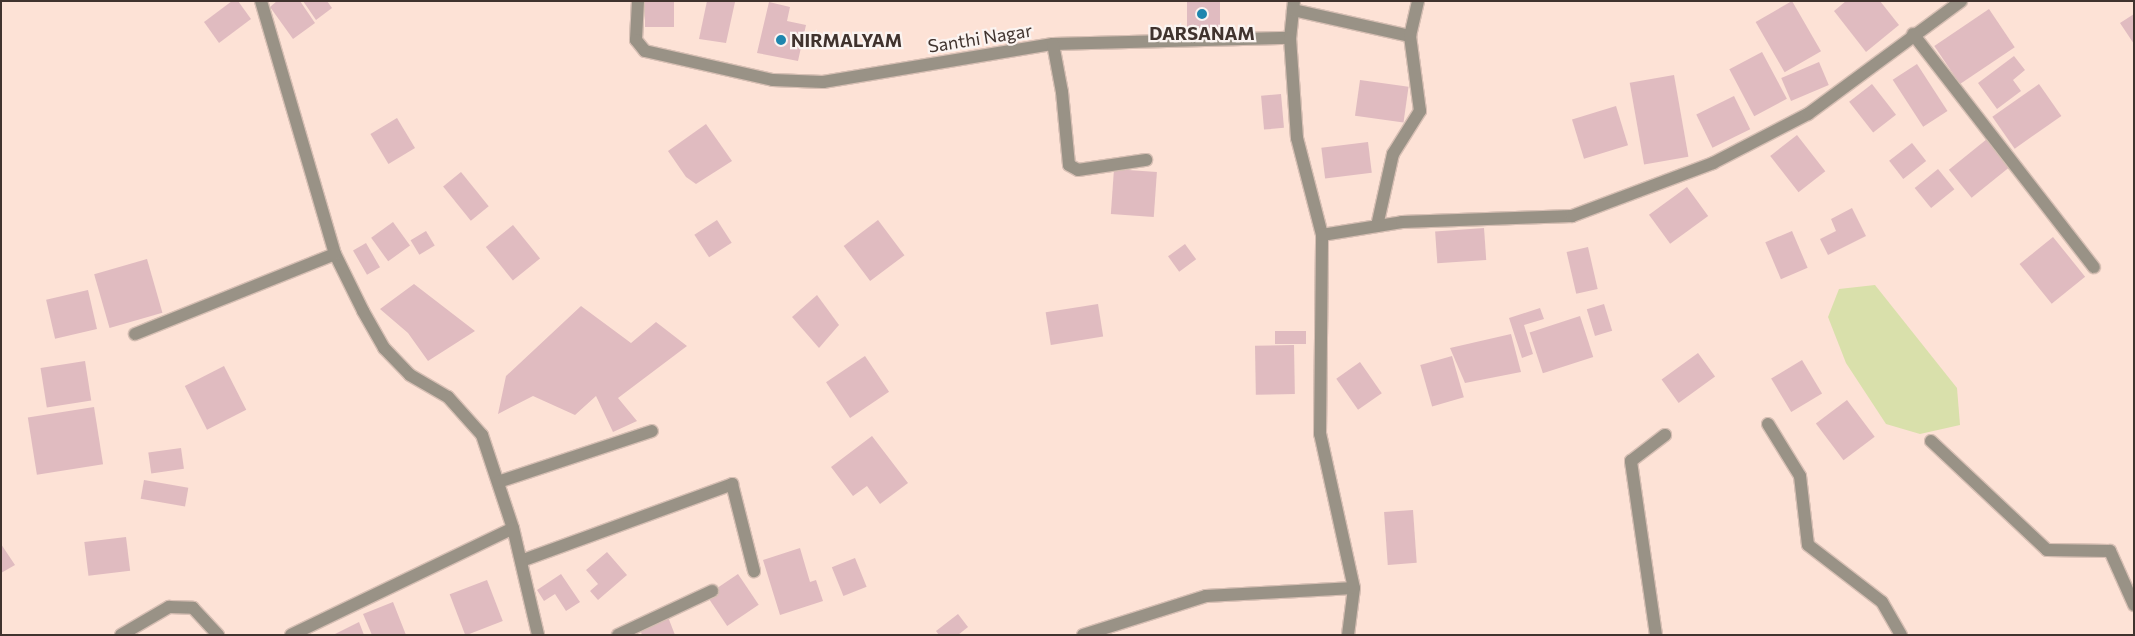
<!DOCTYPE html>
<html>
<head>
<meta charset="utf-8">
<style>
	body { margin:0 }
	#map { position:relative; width:2135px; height:636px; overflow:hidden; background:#fde2d6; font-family:Commissioner,sans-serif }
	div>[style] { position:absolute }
	.green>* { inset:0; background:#d9e0ab }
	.building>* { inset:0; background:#e0bbc0; transform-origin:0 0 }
	.roads { filter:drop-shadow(1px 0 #d7bfb4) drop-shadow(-1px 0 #d7bfb4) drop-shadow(0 1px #d7bfb4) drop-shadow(0 -1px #d7bfb4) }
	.minor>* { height:12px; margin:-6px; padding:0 6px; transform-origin:6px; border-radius:6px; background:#999286 }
	.dots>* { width:14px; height:14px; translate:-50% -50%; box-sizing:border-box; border:2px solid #fbf4f1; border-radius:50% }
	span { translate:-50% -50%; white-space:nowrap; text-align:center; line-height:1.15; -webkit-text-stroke:4.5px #fbf4f1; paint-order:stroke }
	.poi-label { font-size:18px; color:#40332e; font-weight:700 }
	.left { translate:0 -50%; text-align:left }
	.street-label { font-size:18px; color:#40332e }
	.frame { position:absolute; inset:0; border:2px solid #40332e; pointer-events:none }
</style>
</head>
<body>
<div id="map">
	<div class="green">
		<i style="clip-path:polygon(1875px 285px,1957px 388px,1960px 425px,1920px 434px,1886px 424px,1846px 363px,1828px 317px,1839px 289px)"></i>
	</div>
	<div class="building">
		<i style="clip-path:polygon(232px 1px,238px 1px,251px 19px,219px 43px,204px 22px)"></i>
		<i style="clip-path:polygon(277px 1px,300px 1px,315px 23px,293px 39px,270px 7px)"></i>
		<i style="clip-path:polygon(303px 1px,327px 1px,332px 8px,316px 20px)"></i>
		<i style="left:645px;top:1px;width:29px;height:26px"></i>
		<i style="clip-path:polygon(707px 1px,735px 2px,726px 43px,699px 39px)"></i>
		<i style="left:1187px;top:1px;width:33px;height:27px"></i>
		<i style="left:1792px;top:1px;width:58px;height:42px;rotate:60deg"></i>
		<i style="clip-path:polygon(1846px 1px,1880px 1px,1899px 25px,1866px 52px,1834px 11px)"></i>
		<i style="clip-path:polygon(769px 2px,790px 7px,787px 21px,806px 25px,798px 61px,757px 53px)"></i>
		<i style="left:1989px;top:9px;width:46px;height:66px;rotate:56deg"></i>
		<i style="clip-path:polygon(2134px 14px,2134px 44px,2120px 23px)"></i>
		<i style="left:1762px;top:52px;width:53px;height:37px;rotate:62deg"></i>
		<i style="clip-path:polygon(2014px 56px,2025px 70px,2013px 80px,2021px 91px,1997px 109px,1978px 83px)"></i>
		<i style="left:1819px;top:62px;width:25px;height:41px;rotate:67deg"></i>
		<i style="left:1917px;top:64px;width:56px;height:29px;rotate:57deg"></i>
		<i style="left:1674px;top:75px;width:83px;height:45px;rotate:80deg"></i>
		<i style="left:1360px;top:80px;width:49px;height:36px;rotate:8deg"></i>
		<i style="left:1872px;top:84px;width:39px;height:29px;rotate:52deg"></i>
		<i style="left:2039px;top:84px;width:39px;height:57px;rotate:55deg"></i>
		<i style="left:1281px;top:94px;width:34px;height:20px;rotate:85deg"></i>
		<i style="left:1734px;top:96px;width:37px;height:42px;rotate:64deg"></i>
		<i style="left:1616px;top:106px;width:41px;height:46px;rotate:73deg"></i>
		<i style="left:397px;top:118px;width:35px;height:31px;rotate:59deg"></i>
		<i style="clip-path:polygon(706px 124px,732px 161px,696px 184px,686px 177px,668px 151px)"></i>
		<i style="left:1797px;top:135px;width:46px;height:34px;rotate:52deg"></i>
		<i style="left:1987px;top:139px;width:36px;height:49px;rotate:51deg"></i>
		<i style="left:1368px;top:142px;width:31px;height:47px;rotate:83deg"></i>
		<i style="left:1912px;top:143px;width:23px;height:29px;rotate:52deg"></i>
		<i style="left:1114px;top:169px;width:43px;height:45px;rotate:4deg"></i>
		<i style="left:1938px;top:169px;width:26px;height:30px;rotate:51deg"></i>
		<i style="left:461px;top:172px;width:44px;height:23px;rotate:51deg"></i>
		<i style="left:1687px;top:187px;width:36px;height:47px;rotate:54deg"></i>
		<i style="clip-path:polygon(1852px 208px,1866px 236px,1828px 255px,1820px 239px,1836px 231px,1831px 219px)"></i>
		<i style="left:717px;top:220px;width:27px;height:27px;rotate:57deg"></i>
		<i style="left:878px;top:220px;width:44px;height:43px;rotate:53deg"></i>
		<i style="left:393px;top:222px;width:29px;height:27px;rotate:54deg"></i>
		<i style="left:513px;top:225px;width:43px;height:35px;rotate:51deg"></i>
		<i style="left:1484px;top:228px;width:32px;height:49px;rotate:86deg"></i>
		<i style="left:426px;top:231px;width:17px;height:18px;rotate:59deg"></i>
		<i style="left:1792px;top:231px;width:40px;height:29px;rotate:67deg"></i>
		<i style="left:2053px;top:237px;width:51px;height:43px;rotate:51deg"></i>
		<i style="left:366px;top:243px;width:28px;height:15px;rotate:60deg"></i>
		<i style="left:1185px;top:244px;width:19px;height:21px;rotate:54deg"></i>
		<i style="left:1588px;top:247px;width:43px;height:22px;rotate:77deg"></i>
		<i style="left:147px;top:259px;width:56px;height:55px;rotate:74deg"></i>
		<i style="clip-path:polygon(414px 284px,475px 331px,428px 361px,408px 333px,380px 309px)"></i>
		<i style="left:88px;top:290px;width:40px;height:43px;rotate:77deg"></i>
		<i style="clip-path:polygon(817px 295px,839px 325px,819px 348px,792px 317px)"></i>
		<i style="left:1098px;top:304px;width:33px;height:53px;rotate:81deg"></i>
		<i style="left:1604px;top:304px;width:28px;height:18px;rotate:73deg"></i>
		<i style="clip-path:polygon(581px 306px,631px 343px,656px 322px,687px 346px,618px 398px,637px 421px,613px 432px,596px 396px,575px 415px,533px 396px,498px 414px,506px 376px)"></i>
		<i style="clip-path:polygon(1540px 308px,1544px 319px,1524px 325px,1533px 354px,1522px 358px,1509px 318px)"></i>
		<i style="left:1580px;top:316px;width:43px;height:53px;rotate:72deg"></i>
		<i style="left:1275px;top:331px;width:31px;height:13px"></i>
		<i style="clip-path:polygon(1511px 334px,1521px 372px,1465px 383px,1450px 348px)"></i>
		<i style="left:1294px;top:345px;width:49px;height:39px;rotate:89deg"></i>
		<i style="left:1698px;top:353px;width:29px;height:45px;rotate:54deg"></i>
		<i style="left:865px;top:356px;width:43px;height:47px;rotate:56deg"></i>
		<i style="left:1452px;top:356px;width:43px;height:33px;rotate:74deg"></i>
		<i style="left:1802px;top:360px;width:39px;height:36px;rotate:59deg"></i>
		<i style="left:85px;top:361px;width:40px;height:45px;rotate:81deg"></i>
		<i style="left:1360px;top:362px;width:38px;height:29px;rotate:55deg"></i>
		<i style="left:224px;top:366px;width:49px;height:44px;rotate:63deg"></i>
		<i style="left:1847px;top:400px;width:46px;height:39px;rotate:53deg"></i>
		<i style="left:94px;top:407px;width:58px;height:67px;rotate:81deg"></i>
		<i style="clip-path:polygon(872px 436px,908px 483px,880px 504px,867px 486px,853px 496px,831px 467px)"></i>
		<i style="left:181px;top:448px;width:21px;height:33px;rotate:82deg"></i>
		<i style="left:144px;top:480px;width:45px;height:19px;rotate:10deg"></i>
		<i style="left:1413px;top:510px;width:53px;height:29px;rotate:86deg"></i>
		<i style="left:126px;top:537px;width:34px;height:42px;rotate:83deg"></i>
		<i style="clip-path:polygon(1px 544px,15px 565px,1px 573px)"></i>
		<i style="clip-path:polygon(800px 548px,810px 582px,816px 580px,823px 601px,780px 615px,763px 560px)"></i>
		<i style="clip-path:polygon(607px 552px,627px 575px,598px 600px,590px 591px,598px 584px,586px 570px)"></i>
		<i style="left:855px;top:558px;width:31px;height:25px;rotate:68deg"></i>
		<i style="clip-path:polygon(561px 574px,580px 602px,566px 611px,555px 594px,544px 601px,537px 590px)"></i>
		<i style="left:738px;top:574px;width:37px;height:38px;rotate:56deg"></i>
		<i style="left:487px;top:580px;width:44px;height:40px;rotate:69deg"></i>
		<i style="clip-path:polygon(393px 602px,406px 635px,372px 635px,363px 614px)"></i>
		<i style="clip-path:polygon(958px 614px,968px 627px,958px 635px,939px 635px,936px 631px)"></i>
		<i style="clip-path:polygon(668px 617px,675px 635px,642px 635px,640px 629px)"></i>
		<i style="clip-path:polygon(359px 622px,364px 635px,333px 635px)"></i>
	</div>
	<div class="roads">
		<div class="minor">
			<i style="left:261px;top:1px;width:264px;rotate:73.7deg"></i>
			<i style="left:335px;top:254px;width:64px;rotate:63.8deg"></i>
			<i style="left:363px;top:311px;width:43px;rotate:60.4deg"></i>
			<i style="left:384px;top:348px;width:37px;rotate:46deg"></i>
			<i style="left:410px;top:375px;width:44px;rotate:30.1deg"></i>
			<i style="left:448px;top:397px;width:51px;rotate:48.2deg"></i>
			<i style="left:482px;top:435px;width:98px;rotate:71.6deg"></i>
			<i style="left:638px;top:1px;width:39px;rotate:93deg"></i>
			<i style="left:636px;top:40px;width:14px;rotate:51deg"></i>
			<i style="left:645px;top:51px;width:131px;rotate:12.8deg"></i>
			<i style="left:773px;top:80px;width:50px;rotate:2.3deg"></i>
			<i style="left:823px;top:82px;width:233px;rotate:-9.4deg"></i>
			<i style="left:1053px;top:44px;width:237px;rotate:-1.5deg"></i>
			<i style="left:1294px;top:1px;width:37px;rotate:96deg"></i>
			<i style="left:1290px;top:38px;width:100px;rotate:86deg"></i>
			<i style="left:1297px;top:138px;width:100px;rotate:75.5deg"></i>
			<i style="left:1293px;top:10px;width:120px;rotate:12.5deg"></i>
			<i style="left:1913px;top:34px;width:295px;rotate:52.2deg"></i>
			<i style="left:1053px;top:44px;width:49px;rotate:79.4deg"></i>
			<i style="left:1062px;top:92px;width:73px;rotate:84.5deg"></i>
			<i style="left:1069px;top:165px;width:10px;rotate:29deg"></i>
			<i style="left:1078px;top:170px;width:69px;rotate:-8.4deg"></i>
			<i style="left:1377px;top:226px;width:74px;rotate:-77.5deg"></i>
			<i style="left:1393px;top:154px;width:51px;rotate:-57.9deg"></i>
			<i style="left:1420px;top:111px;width:76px;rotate:-97.6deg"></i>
			<i style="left:1410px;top:36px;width:36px;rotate:-77deg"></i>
			<i style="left:135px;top:334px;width:215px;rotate:-21.8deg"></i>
			<i style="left:1768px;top:424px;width:61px;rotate:58.4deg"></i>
			<i style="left:1800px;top:476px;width:69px;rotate:83.4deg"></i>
			<i style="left:1808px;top:545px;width:93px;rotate:37.6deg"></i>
			<i style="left:1882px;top:602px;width:38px;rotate:60deg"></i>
			<i style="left:1931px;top:441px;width:159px;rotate:43.2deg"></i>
			<i style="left:2047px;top:550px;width:63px;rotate:0.9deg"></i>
			<i style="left:2110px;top:551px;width:59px;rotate:66deg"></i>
			<i style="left:498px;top:482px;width:162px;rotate:-18.3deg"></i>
			<i style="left:521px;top:561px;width:225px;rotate:-20deg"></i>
			<i style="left:732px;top:484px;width:90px;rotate:75.8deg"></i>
			<i style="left:121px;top:635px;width:56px;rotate:-30.3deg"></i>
			<i style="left:169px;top:607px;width:24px;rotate:2deg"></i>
			<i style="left:193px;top:608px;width:37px;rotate:47deg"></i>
			<i style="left:291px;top:635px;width:246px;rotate:-25.7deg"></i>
			<i style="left:513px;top:528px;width:110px;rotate:76.8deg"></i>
			<i style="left:618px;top:635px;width:104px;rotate:-25.1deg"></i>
			<i style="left:1083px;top:635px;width:129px;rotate:-17.6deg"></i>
			<i style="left:1206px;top:596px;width:148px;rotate:-3.1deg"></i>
			<i style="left:1348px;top:635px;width:47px;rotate:-82.7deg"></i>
			<i style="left:1354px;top:588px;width:158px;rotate:-102.4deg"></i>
			<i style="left:1320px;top:434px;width:199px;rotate:-89.4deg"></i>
			<i style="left:1322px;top:235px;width:81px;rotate:-9.2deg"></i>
			<i style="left:1402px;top:222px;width:170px;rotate:-2deg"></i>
			<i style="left:1572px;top:216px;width:151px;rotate:-20.6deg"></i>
			<i style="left:1713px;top:163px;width:107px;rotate:-27.3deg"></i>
			<i style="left:1808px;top:114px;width:190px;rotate:-36.4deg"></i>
			<i style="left:1656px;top:635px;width:176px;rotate:-98.2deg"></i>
			<i style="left:1631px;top:461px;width:43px;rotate:-37.4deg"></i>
		</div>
	</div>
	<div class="dots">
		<i style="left:1202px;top:14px;background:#1e86ae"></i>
		<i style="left:781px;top:40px;background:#1e86ae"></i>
	</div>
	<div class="poi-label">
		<span style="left:1202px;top:33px">DARSANAM</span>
		<span class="left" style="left:791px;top:40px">NIRMALYAM</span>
	</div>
	<div class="street-label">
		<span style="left:980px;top:38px;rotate:-9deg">Santhi Nagar</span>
	</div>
	<div class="frame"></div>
</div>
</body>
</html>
